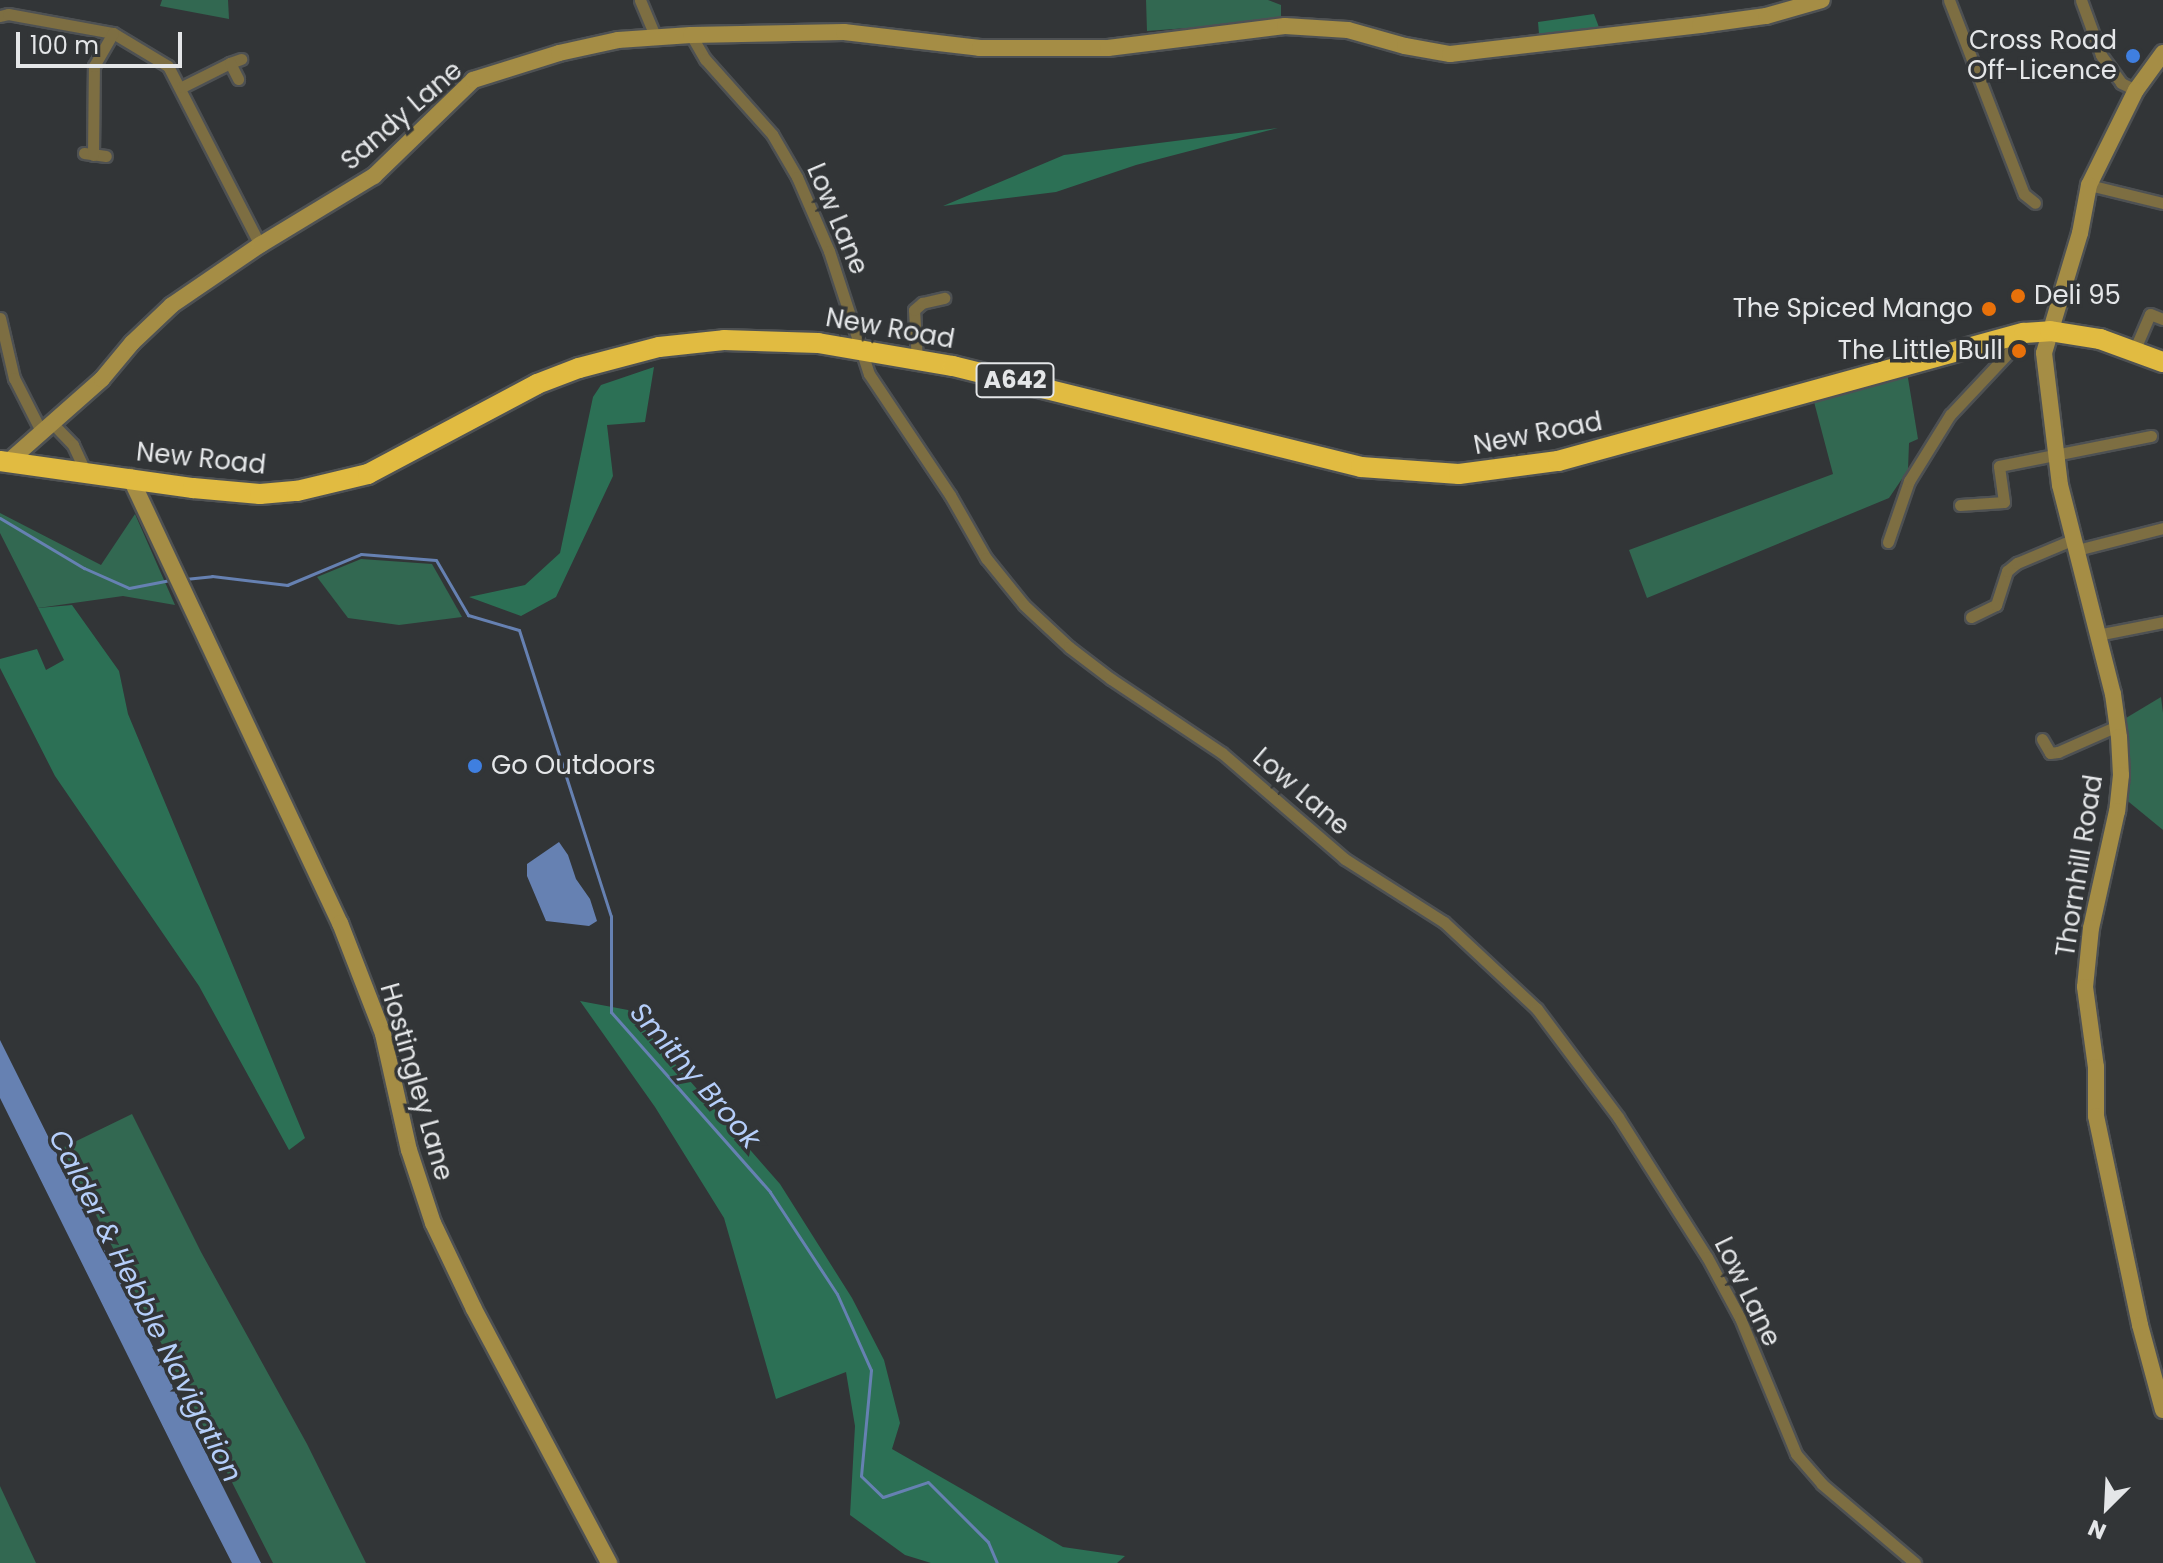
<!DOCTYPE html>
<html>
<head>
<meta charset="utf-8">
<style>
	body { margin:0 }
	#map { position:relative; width:2163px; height:1563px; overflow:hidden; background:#323537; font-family:Poppins,sans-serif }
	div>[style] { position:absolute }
	.green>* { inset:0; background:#326851 }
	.forest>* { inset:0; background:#2c7055 }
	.water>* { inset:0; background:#6681b2 }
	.stream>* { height:3px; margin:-1.5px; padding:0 1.5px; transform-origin:1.5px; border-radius:1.5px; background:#6681b2 }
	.roads { filter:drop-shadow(2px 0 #4e5153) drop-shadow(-2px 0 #4e5153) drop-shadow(0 2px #4e5153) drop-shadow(0 -2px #4e5153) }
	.street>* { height:11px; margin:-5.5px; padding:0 5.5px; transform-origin:5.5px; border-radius:5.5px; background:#7d6e42 }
	.secondary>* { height:16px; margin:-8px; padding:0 8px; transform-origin:8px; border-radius:8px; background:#a58d45 }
	.highway>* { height:20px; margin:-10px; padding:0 10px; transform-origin:10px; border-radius:10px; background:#e1bb41 }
	.dots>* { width:22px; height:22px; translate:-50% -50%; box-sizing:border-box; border:4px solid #323537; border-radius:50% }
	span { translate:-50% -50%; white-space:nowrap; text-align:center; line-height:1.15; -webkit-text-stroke:7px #323537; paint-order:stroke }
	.shield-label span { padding:2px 6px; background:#323537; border:2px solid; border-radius:6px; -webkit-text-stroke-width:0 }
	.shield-label { font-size:24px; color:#e4e6e8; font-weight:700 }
	.poi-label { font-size:26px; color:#e4e6e8 }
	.right { translate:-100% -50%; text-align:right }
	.left { translate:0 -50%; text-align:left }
	.street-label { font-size:26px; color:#e4e6e8 }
	.water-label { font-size:28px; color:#b5cefa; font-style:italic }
	.north { position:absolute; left:2067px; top:1467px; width:80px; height:80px; -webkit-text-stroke:6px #323537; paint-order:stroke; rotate:204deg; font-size:22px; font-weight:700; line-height:32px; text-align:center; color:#e4e6e8 }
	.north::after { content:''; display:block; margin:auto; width:28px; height:36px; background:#e4e6e8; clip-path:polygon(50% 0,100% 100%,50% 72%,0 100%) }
	.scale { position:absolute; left:16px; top:32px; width:166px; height:36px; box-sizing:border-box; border:4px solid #e4e6e8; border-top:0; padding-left:10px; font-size:24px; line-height:28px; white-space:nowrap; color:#e4e6e8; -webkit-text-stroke:6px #323537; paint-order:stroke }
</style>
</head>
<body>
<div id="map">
	<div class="green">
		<i style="clip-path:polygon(162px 0,228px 0,229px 19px,160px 6px)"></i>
		<i style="clip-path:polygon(1146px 0,1268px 0,1281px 5px,1281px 21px,1147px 31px)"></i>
		<i style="clip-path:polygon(1907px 372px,1918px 439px,1909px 443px,1908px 470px,1889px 498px,1647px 598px,1629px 550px,1833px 474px,1813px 398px)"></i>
		<i style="clip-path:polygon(0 513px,101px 565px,135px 514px,175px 605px,123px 596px,38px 608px,0 533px)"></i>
		<i style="clip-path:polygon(361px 559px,432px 564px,462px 617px,399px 625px,348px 618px,317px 577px)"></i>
		<i style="clip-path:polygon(2161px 697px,2163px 713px,2163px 830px,2124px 798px,2121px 721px)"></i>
		<i style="clip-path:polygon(132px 1114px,201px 1252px,307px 1444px,366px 1563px,273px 1563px,62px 1148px)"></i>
		<i style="clip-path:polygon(0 1486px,36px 1563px,0 1563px)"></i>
	</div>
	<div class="forest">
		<i style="clip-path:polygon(1594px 14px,1600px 30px,1539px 34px,1538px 22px)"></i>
		<i style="clip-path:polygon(1278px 128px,1136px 165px,1056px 192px,943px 206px,1064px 155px)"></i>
		<i style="clip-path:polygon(654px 367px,645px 422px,607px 425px,613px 476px,556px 597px,521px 616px,469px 597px,525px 585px,560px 553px,593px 397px,601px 385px)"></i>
		<i style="clip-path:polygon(72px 605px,119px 671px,128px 714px,305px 1138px,289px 1150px,199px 986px,55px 776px,0 668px,0 659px,37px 649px,46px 670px,64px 660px,38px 608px)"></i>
		<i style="clip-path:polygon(580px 1001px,628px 1010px,780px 1184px,852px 1298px,884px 1360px,900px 1423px,892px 1449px,1063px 1547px,1125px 1556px,1117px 1563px,931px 1563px,905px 1555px,850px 1515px,855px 1426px,846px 1372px,776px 1399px,724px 1218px,655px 1107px)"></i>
	</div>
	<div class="water">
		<i style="clip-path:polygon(559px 842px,568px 855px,576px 879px,590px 899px,597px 921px,589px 926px,546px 921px,527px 876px,527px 864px)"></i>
		<i style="clip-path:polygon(0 1040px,174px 1389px,261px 1563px,232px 1563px,186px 1473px,0 1098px)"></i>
	</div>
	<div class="stream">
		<i style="left:0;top:518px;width:98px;rotate:30.8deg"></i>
		<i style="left:84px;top:568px;width:49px;rotate:24deg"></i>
		<i style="left:129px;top:588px;width:38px;rotate:-11deg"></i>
		<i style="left:185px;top:579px;width:27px;rotate:-6deg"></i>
		<i style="left:212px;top:576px;width:76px;rotate:6.8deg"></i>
		<i style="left:287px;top:585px;width:80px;rotate:-22.7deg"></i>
		<i style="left:361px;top:554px;width:75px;rotate:4.6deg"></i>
		<i style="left:436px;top:560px;width:64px;rotate:59.8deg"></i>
		<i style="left:468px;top:615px;width:53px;rotate:16.4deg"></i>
		<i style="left:519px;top:630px;width:300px;rotate:72.2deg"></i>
		<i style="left:611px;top:916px;width:96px;rotate:90deg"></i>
		<i style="left:611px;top:1012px;width:240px;rotate:48.5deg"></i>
		<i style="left:770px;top:1192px;width:122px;rotate:56.7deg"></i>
		<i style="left:837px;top:1294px;width:83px;rotate:65.9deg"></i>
		<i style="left:871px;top:1370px;width:106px;rotate:95.4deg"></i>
		<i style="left:861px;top:1476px;width:30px;rotate:44deg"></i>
		<i style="left:883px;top:1497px;width:47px;rotate:-18.4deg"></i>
		<i style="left:928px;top:1482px;width:85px;rotate:45deg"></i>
		<i style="left:988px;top:1542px;width:23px;rotate:67deg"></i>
	</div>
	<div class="roads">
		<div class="street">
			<i style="left:640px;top:0;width:41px;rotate:67.2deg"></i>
			<i style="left:1949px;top:0;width:208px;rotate:68.9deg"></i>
			<i style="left:2024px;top:194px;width:14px;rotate:39deg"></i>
			<i style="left:2081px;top:0;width:59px;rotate:70deg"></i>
			<i style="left:2101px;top:55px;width:34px;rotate:54deg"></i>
			<i style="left:2121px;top:83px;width:17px;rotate:25deg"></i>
			<i style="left:0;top:16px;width:8px;rotate:-14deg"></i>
			<i style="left:8px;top:14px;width:107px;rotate:10.3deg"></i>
			<i style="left:113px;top:33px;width:64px;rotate:31deg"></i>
			<i style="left:168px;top:66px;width:201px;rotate:62.8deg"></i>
			<i style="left:691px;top:35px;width:28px;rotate:60deg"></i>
			<i style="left:705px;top:59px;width:101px;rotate:48.2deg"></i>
			<i style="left:772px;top:134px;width:50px;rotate:59.8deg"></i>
			<i style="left:797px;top:177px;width:81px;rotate:66.6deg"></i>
			<i style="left:829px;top:251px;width:129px;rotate:72deg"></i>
			<i style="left:869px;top:374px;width:146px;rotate:56.2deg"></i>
			<i style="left:950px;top:495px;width:73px;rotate:60.3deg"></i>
			<i style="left:986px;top:558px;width:60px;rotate:51deg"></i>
			<i style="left:1024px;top:605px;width:62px;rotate:43deg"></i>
			<i style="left:1069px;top:647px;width:53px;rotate:37.3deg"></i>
			<i style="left:1111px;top:679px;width:133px;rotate:33.7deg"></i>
			<i style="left:1222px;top:753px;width:162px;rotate:40.8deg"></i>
			<i style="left:1345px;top:859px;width:117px;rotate:32.5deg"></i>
			<i style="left:1444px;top:922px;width:127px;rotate:43.1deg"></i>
			<i style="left:1537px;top:1009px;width:135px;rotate:53.1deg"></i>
			<i style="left:1618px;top:1117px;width:166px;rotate:57.6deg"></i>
			<i style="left:1707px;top:1257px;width:69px;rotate:61.6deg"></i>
			<i style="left:1740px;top:1318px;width:147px;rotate:67.6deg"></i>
			<i style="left:1796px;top:1454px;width:40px;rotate:49deg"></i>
			<i style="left:1822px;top:1484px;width:122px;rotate:40.3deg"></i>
			<i style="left:230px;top:63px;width:12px;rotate:-20deg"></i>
			<i style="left:182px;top:87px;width:54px;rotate:-26.6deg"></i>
			<i style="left:230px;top:63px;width:18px;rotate:63deg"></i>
			<i style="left:84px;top:153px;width:22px;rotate:8deg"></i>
			<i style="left:93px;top:155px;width:89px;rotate:-89.4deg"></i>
			<i style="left:94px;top:66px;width:38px;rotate:-60deg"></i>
			<i style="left:2089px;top:185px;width:76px;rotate:13.7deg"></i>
			<i style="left:0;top:318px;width:62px;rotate:76.9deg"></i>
			<i style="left:14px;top:378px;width:62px;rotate:63deg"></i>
			<i style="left:2134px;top:351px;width:40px;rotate:-66.6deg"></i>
			<i style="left:2150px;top:314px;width:14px;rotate:21deg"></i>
			<i style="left:917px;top:360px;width:50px;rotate:-93.4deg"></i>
			<i style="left:914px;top:310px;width:11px;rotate:-41deg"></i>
			<i style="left:922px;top:303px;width:23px;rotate:-13deg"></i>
			<i style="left:53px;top:424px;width:29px;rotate:46deg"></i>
			<i style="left:73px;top:445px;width:29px;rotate:65deg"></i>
			<i style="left:1960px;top:505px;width:44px;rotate:-3.9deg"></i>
			<i style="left:2004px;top:502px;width:36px;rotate:-98deg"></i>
			<i style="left:1999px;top:466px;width:155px;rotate:-11.2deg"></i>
			<i style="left:1888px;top:542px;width:65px;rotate:-71deg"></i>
			<i style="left:1909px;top:481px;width:78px;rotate:-58.2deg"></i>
			<i style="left:1950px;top:415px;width:89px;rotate:-46.8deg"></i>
			<i style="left:2011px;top:350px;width:15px;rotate:-82deg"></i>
			<i style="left:2077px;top:550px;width:89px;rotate:-14.3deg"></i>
			<i style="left:1971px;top:617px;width:28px;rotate:-26deg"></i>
			<i style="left:1996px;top:605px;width:36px;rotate:-72deg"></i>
			<i style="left:2007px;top:571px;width:13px;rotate:-39deg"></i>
			<i style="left:2017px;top:563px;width:62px;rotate:-22.8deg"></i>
			<i style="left:2097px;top:635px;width:67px;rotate:-11.1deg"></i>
			<i style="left:2042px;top:739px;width:16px;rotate:60deg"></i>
			<i style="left:2050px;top:753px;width:8px;rotate:-7deg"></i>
			<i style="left:2058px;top:752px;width:64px;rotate:-23.8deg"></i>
		</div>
		<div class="secondary">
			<i style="left:2163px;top:53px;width:46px;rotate:126.1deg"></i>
			<i style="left:2136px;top:90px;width:106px;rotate:116.3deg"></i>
			<i style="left:2089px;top:185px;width:49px;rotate:100.6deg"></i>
			<i style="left:2080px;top:233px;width:125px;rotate:106.7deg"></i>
			<i style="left:2044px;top:353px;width:133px;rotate:83.1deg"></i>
			<i style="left:2060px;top:485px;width:216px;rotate:75.8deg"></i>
			<i style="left:2113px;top:694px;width:43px;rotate:82.1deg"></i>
			<i style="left:2119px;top:737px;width:38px;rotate:87deg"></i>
			<i style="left:2121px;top:775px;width:36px;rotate:96deg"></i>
			<i style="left:2117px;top:811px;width:120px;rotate:102.5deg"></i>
			<i style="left:2091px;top:928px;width:59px;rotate:95.8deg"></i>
			<i style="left:2085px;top:987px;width:81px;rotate:82.2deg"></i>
			<i style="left:2096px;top:1067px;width:49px;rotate:90deg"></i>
			<i style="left:2096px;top:1116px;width:214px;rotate:78.1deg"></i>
			<i style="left:2140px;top:1325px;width:88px;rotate:74.9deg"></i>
			<i style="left:8px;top:462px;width:125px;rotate:-41.4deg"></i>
			<i style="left:102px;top:379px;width:47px;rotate:-50.2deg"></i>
			<i style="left:132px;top:343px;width:55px;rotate:-43.5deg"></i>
			<i style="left:172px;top:305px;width:107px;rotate:-34.3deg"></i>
			<i style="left:260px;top:245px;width:133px;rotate:-31.2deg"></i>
			<i style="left:374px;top:176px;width:138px;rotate:-44.1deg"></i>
			<i style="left:473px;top:80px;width:90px;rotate:-17.4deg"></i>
			<i style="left:559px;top:53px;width:60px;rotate:-12.4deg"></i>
			<i style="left:618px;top:40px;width:73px;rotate:-3.9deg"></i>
			<i style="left:691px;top:35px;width:153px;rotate:-1.1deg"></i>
			<i style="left:844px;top:32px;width:137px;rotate:6.7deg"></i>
			<i style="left:980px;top:48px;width:128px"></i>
			<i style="left:1108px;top:48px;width:178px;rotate:-7.1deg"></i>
			<i style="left:1285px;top:26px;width:63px;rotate:3.6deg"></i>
			<i style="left:1348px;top:30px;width:59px;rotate:15.7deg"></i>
			<i style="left:1405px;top:46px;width:46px;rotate:10.1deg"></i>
			<i style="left:1450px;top:54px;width:252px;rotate:-6.6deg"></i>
			<i style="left:1700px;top:25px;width:67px;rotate:-7.8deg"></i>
			<i style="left:1766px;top:16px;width:58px;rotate:-15.9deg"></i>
			<i style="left:130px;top:477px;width:493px;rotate:64.8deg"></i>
			<i style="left:340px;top:923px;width:119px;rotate:68.8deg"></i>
			<i style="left:383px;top:1034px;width:119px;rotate:77.4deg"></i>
			<i style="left:409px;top:1150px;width:77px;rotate:71.8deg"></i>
			<i style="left:433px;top:1223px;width:95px;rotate:64.5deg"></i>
			<i style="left:474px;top:1309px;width:288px;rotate:62deg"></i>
		</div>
		<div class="highway">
			<i style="left:0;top:461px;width:195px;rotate:8deg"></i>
			<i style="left:193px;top:488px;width:67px;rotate:5.1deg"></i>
			<i style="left:260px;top:494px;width:37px;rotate:-5deg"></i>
			<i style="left:297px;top:491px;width:73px;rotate:-13.5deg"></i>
			<i style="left:368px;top:474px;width:191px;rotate:-28deg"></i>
			<i style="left:537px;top:384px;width:45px;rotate:-20.9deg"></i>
			<i style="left:579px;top:368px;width:83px;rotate:-14.7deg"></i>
			<i style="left:659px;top:347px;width:65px;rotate:-6.1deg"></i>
			<i style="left:724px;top:340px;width:94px;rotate:1.8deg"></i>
			<i style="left:818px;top:343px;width:137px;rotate:9.7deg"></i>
			<i style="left:953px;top:366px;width:420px;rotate:13.9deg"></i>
			<i style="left:1361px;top:467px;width:98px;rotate:4.1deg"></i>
			<i style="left:1459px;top:474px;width:100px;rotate:-7.5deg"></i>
			<i style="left:1558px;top:461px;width:483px;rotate:-15.4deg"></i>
			<i style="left:2024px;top:333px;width:26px;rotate:-4deg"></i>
			<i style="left:2050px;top:331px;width:51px;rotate:9.1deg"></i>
			<i style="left:2100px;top:339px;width:67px;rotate:20.1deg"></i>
		</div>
	</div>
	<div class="dots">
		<i style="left:2133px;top:56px;background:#3f7fe0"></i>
		<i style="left:2018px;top:296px;background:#e8710a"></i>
		<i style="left:1989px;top:309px;background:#e8710a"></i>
		<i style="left:2019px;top:351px;background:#e8710a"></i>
		<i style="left:475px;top:766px;background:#3f7fe0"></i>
	</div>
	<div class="shield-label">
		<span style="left:1015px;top:380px">A642</span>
	</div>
	<div class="poi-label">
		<span class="right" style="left:2117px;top:56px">Cross Road<br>Off-Licence</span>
		<span class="left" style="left:2034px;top:296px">Deli 95</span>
		<span class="right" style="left:1973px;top:309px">The Spiced Mango</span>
		<span class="right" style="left:2003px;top:351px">The Little Bull</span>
		<span class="left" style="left:491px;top:766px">Go Outdoors</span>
	</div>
	<div class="street-label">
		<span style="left:402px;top:116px;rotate:-41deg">Sandy Lane</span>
		<span style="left:837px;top:219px;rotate:67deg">Low Lane</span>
		<span style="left:890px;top:329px;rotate:10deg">New Road</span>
		<span style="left:1538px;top:434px;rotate:-11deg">New Road</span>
		<span style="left:201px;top:459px;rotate:6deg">New Road</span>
		<span style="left:1301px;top:792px;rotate:41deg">Low Lane</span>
		<span style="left:2080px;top:866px;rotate:-81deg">Thornhill Road</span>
		<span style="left:416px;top:1082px;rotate:74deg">Hostingley Lane</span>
		<span style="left:1747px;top:1292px;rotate:64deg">Low Lane</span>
	</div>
	<div class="water-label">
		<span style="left:695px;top:1076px;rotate:49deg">Smithy Brook</span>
		<span style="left:145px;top:1306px;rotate:63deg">Calder &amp; Hebble Navigation</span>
	</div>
	<div class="north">N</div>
	<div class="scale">100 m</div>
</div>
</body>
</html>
